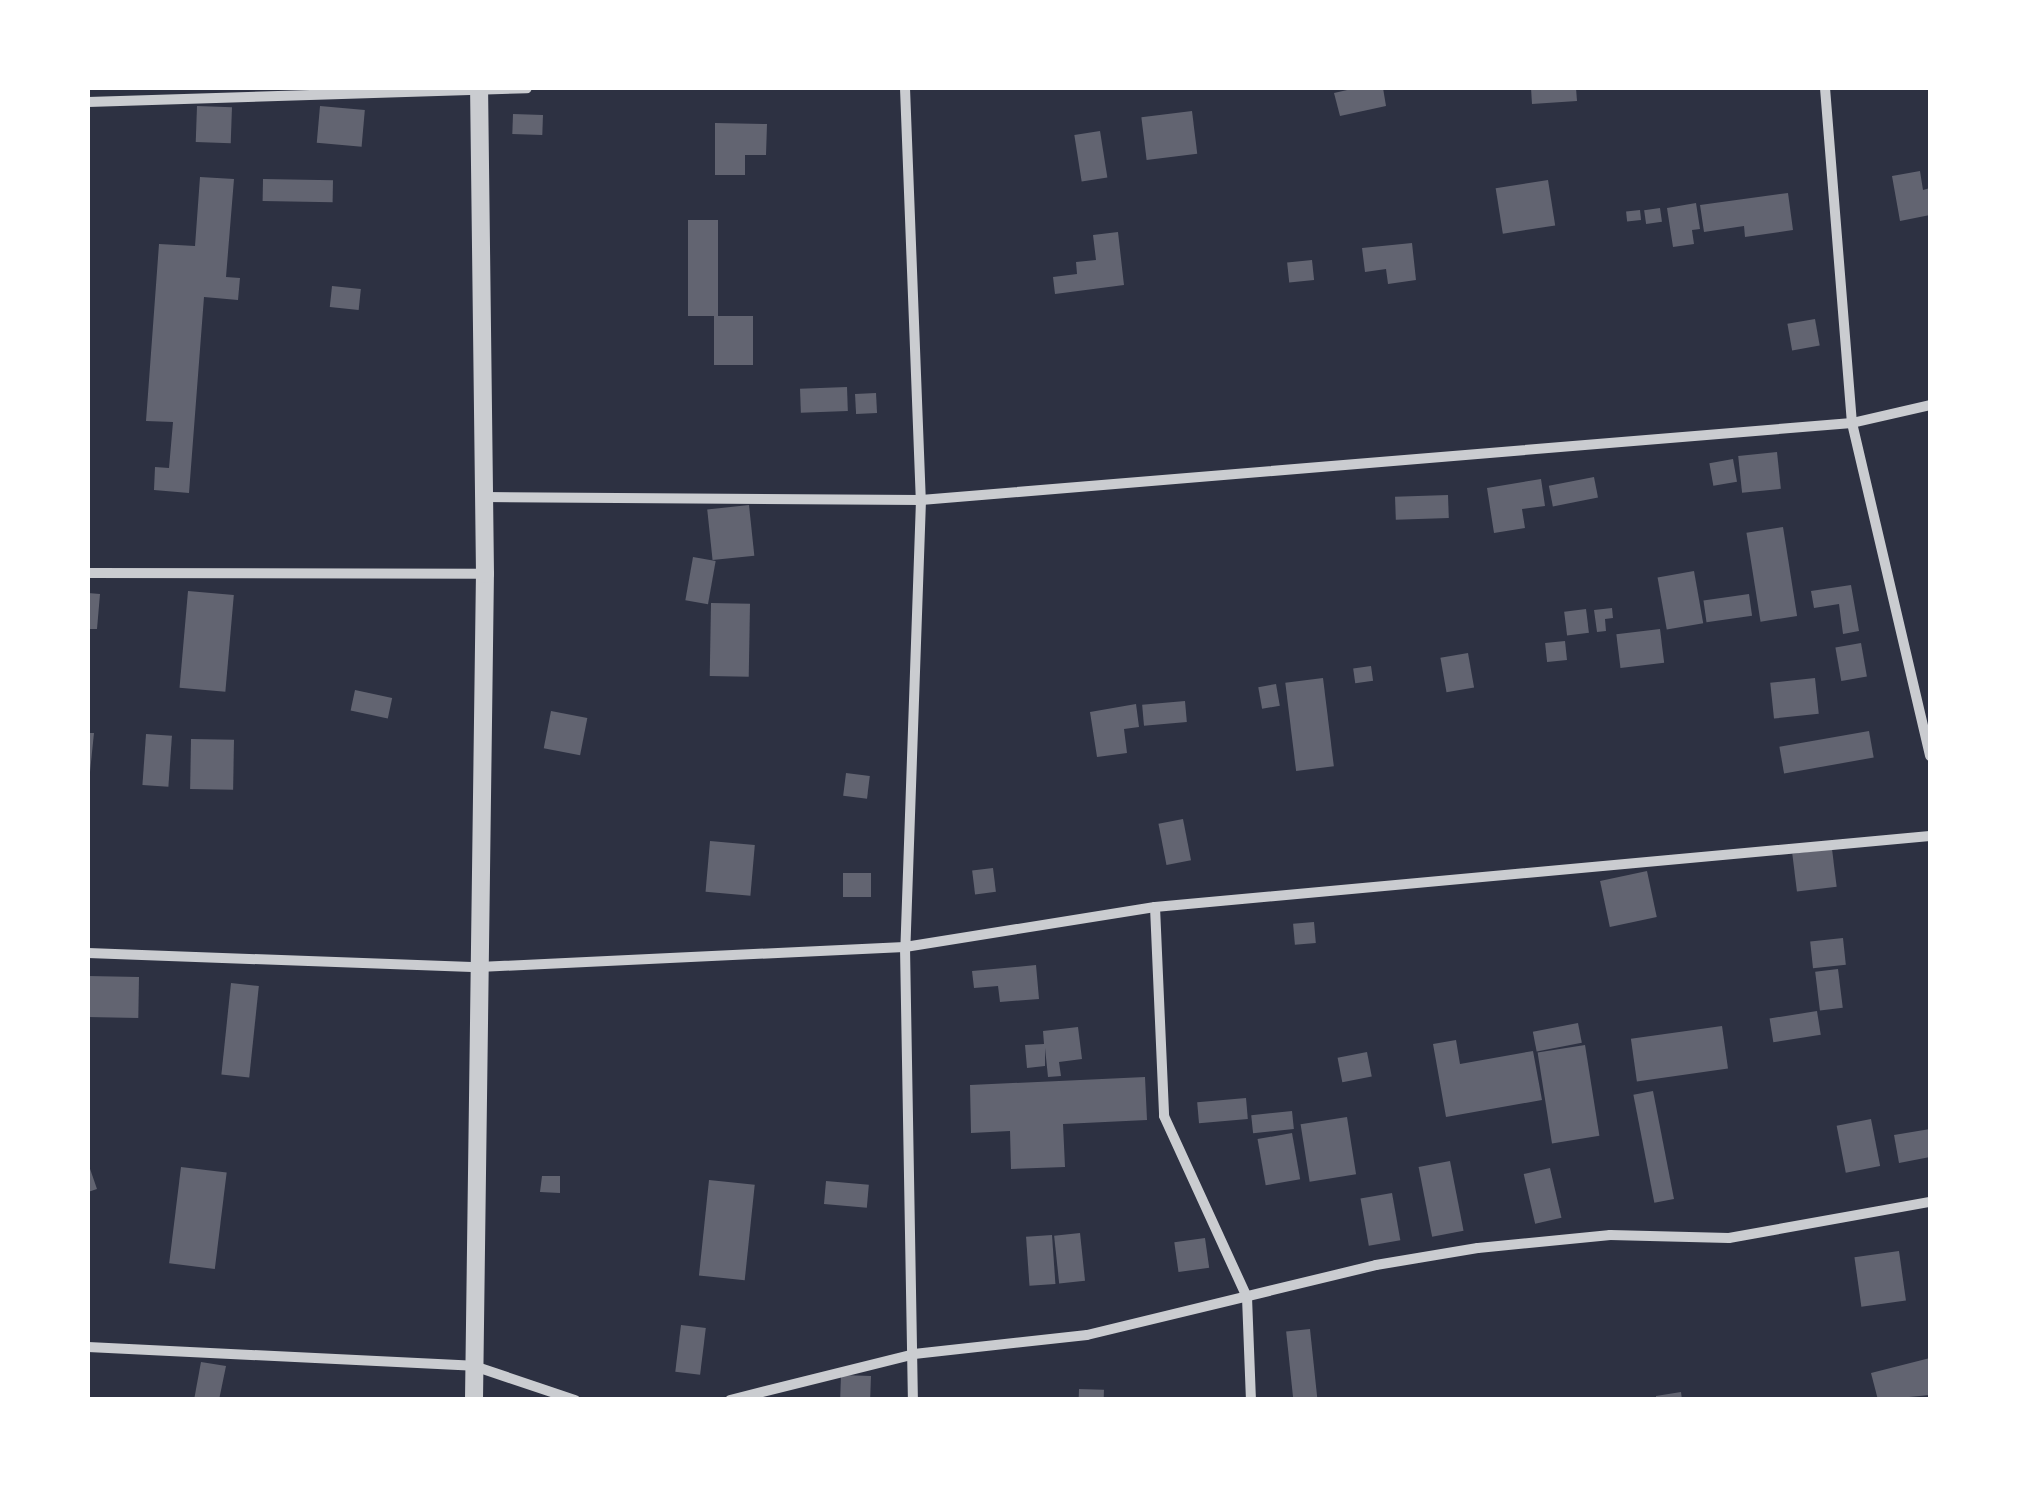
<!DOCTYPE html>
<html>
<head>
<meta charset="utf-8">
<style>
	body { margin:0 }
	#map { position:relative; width:2018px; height:1487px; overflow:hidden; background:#2d3142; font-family:"Zilla Slab",serif }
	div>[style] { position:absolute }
	.building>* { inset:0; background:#626471; transform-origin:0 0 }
	.minor>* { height:10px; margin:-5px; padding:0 5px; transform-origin:5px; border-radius:5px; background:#caccd0 }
	.tertiary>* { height:18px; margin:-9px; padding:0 9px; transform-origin:9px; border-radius:9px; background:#caccd0 }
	span { translate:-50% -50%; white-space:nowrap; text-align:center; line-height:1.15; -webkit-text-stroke:10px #fff; paint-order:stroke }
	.frame { position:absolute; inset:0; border:90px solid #fff; pointer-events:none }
</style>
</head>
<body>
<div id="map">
	<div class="building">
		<i style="clip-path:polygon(1356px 88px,1383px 88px,1386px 106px,1340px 116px,1334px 93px)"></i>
		<i style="clip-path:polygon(1531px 88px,1576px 88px,1577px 101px,1532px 104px)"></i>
		<i style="left:197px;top:106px;width:35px;height:36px;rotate:2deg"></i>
		<i style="left:320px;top:106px;width:45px;height:37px;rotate:5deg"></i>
		<i style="left:1192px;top:111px;width:43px;height:51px;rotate:83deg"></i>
		<i style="left:513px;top:114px;width:30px;height:20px;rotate:2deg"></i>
		<i style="clip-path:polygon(715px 123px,767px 124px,766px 155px,745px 155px,745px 175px,715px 175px)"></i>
		<i style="left:1100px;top:131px;width:47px;height:26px;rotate:81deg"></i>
		<i style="clip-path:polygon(1920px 171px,1923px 190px,1930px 188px,1930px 215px,1900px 221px,1892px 176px)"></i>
		<i style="clip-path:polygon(200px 177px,234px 179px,226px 277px,240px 278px,238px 300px,204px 297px,189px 493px,154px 490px,155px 467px,169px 468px,173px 422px,146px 421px,159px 244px,195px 246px)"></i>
		<i style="left:263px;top:179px;width:70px;height:22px;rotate:1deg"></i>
		<i style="left:1548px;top:180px;width:46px;height:53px;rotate:81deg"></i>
		<i style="clip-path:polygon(1788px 193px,1793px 230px,1745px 237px,1744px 226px,1704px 232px,1700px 205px)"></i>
		<i style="clip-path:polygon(1696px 203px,1700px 229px,1692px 230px,1694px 244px,1673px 247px,1667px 208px)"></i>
		<i style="left:1660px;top:208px;width:14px;height:16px;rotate:82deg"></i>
		<i style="left:1640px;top:210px;width:10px;height:14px;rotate:84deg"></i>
		<i style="left:688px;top:220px;width:30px;height:96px"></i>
		<i style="clip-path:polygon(1118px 232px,1124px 285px,1055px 294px,1053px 277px,1077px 274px,1076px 262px,1096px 260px,1093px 235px)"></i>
		<i style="clip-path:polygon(1412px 243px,1416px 280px,1388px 284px,1386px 269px,1365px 272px,1362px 248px)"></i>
		<i style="left:1312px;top:260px;width:20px;height:25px;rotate:84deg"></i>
		<i style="left:332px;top:286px;width:29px;height:21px;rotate:6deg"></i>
		<i style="left:753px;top:316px;width:49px;height:39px;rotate:90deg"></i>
		<i style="left:1815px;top:319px;width:27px;height:28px;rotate:80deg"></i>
		<i style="left:847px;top:387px;width:24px;height:47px;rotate:88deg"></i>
		<i style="left:876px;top:393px;width:20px;height:21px;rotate:87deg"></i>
		<i style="left:1777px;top:452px;width:37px;height:39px;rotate:84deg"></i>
		<i style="left:1733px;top:459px;width:23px;height:24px;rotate:80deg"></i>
		<i style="left:1594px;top:477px;width:21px;height:46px;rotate:79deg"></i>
		<i style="clip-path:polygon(1541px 479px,1545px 506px,1522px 509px,1525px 528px,1494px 533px,1487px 488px)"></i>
		<i style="left:1448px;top:495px;width:23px;height:53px;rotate:88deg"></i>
		<i style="left:749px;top:505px;width:51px;height:42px;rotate:84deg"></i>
		<i style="left:1783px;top:527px;width:90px;height:37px;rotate:81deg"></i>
		<i style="left:693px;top:557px;width:23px;height:44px;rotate:10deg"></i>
		<i style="left:1694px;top:571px;width:53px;height:37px;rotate:80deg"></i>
		<i style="clip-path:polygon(1851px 585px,1859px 631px,1843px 634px,1839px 604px,1814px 608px,1811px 591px)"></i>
		<i style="left:188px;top:591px;width:46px;height:97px;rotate:5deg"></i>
		<i style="clip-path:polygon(88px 593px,100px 594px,97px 629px,88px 629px)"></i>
		<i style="left:1749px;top:594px;width:22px;height:46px;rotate:82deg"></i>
		<i style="left:711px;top:603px;width:39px;height:73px;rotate:1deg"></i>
		<i style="clip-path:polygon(1612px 608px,1613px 618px,1605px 619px,1606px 631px,1597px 632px,1594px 610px)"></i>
		<i style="left:1586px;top:609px;width:24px;height:22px;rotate:83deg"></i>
		<i style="left:1660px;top:629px;width:34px;height:44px;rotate:83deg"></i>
		<i style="left:1565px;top:641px;width:19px;height:20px;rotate:84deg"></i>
		<i style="left:1861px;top:643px;width:34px;height:26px;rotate:80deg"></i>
		<i style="left:1468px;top:653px;width:35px;height:28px;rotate:80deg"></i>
		<i style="left:1371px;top:666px;width:15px;height:18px;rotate:82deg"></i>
		<i style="left:1323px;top:678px;width:89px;height:38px;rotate:83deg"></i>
		<i style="left:1815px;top:678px;width:36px;height:45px;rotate:84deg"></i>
		<i style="left:1276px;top:684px;width:22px;height:18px;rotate:80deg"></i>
		<i style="left:355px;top:690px;width:38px;height:21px;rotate:12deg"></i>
		<i style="left:1185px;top:701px;width:21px;height:43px;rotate:85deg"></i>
		<i style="clip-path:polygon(1136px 704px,1139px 727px,1124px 729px,1127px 753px,1097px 757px,1090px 712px)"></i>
		<i style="left:551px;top:711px;width:37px;height:38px;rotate:11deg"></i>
		<i style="left:1869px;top:731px;width:27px;height:91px;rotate:80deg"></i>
		<i style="clip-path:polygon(88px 733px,94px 733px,90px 772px,88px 772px)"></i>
		<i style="left:146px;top:734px;width:26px;height:51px;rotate:4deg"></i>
		<i style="left:191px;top:739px;width:43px;height:50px;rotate:1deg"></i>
		<i style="left:846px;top:773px;width:24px;height:23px;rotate:7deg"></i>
		<i style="left:1183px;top:819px;width:42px;height:25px;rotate:79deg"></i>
		<i style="left:710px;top:841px;width:45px;height:51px;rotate:5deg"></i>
		<i style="left:1832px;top:849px;width:38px;height:40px;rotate:83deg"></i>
		<i style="left:993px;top:868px;width:24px;height:21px;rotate:83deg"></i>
		<i style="left:1647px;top:871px;width:47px;height:48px;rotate:78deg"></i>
		<i style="left:843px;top:873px;width:28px;height:24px"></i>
		<i style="left:1314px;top:922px;width:21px;height:21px;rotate:85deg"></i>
		<i style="left:1843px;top:938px;width:27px;height:33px;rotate:84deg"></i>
		<i style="clip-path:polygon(1036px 965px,1039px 999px,1000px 1002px,998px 986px,974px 988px,972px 971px)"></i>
		<i style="left:1838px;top:969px;width:39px;height:23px;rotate:83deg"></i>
		<i style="left:88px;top:976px;width:51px;height:41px;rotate:1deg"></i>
		<i style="left:231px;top:983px;width:28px;height:92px;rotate:6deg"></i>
		<i style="left:1817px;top:1011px;width:24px;height:48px;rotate:81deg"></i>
		<i style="left:1578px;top:1023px;width:20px;height:46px;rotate:79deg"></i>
		<i style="left:1722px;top:1026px;width:43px;height:92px;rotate:82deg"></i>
		<i style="clip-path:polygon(1078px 1027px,1082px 1059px,1059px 1062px,1061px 1076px,1048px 1077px,1045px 1048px,1045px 1066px,1027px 1068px,1025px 1045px,1044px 1044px,1043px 1031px)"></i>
		<i style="clip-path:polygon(1456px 1040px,1460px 1064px,1533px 1051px,1542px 1100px,1446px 1117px,1433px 1044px)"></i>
		<i style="left:1585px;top:1045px;width:92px;height:48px;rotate:81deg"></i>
		<i style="left:1367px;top:1052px;width:25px;height:30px;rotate:79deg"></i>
		<i style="clip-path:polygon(1145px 1077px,1147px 1120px,1063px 1124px,1065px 1167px,1011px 1169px,1010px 1131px,971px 1133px,970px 1085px)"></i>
		<i style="left:1653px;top:1091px;width:110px;height:20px;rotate:79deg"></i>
		<i style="left:1246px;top:1098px;width:21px;height:49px;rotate:85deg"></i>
		<i style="left:1292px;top:1111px;width:18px;height:41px;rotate:84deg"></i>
		<i style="left:1347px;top:1117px;width:58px;height:47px;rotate:81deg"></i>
		<i style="left:1871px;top:1119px;width:48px;height:35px;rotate:79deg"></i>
		<i style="clip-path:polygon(1930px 1129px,1930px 1157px,1899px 1163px,1894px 1135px)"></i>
		<i style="left:1292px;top:1133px;width:47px;height:35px;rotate:80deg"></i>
		<i style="left:1450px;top:1161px;width:71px;height:32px;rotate:79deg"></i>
		<i style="clip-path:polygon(88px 1163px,97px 1189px,88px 1192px)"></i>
		<i style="left:181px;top:1167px;width:46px;height:97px;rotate:7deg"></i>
		<i style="left:1550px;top:1168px;width:51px;height:27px;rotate:77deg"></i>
		<i style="clip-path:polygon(542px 1176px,560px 1176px,560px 1193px,540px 1192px)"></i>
		<i style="left:709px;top:1180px;width:46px;height:96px;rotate:6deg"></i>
		<i style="left:826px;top:1181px;width:43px;height:23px;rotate:5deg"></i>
		<i style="left:1392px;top:1193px;width:48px;height:32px;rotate:80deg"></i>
		<i style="left:1080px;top:1233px;width:48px;height:26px;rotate:84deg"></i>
		<i style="left:1052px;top:1235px;width:49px;height:26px;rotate:86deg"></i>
		<i style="left:1205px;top:1238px;width:30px;height:31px;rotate:82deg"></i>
		<i style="left:1899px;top:1251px;width:50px;height:45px;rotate:82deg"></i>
		<i style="left:681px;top:1325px;width:25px;height:47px;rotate:7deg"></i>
		<i style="left:1310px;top:1329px;width:71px;height:24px;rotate:84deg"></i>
		<i style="clip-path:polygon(1930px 1358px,1930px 1395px,1878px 1400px,1871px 1373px)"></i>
		<i style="clip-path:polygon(201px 1362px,226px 1366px,219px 1400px,194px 1400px)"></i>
		<i style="left:841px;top:1375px;width:30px;height:24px;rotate:2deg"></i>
		<i style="left:1079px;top:1389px;width:25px;height:11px;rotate:2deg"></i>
		<i style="clip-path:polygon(1681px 1392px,1682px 1400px,1656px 1400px,1656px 1396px)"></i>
	</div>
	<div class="minor">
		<i style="left:905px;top:88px;width:412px;rotate:87.8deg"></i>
		<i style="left:921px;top:500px;width:447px;rotate:92deg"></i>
		<i style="left:905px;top:947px;width:453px;rotate:89deg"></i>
		<i style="left:1825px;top:88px;width:336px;rotate:85.4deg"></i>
		<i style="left:1852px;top:423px;width:342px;rotate:76.8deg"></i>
		<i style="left:88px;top:102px;width:439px;rotate:-1.8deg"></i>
		<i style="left:484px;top:497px;width:437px;rotate:0.4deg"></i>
		<i style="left:921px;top:500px;width:934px;rotate:-4.73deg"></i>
		<i style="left:1852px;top:423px;width:80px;rotate:-13deg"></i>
		<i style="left:88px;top:573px;width:397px;rotate:0.1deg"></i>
		<i style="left:1155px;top:907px;width:209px;rotate:87.5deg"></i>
		<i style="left:1164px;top:1116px;width:199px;rotate:65.4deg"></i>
		<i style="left:1247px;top:1297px;width:103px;rotate:87.8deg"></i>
		<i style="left:88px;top:953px;width:391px;rotate:2.1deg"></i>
		<i style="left:479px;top:967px;width:426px;rotate:-2.7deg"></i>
		<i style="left:905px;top:947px;width:253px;rotate:-9.1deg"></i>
		<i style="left:1155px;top:907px;width:778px;rotate:-5.23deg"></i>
		<i style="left:88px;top:1347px;width:386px;rotate:2.8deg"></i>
		<i style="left:474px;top:1366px;width:107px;rotate:18.6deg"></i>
		<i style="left:730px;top:1400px;width:190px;rotate:-14deg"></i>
		<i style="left:914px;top:1354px;width:174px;rotate:-6.3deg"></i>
		<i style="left:1087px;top:1335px;width:297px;rotate:-13.6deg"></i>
		<i style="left:1376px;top:1265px;width:103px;rotate:-9.5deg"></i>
		<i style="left:1478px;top:1248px;width:133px;rotate:-5.6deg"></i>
		<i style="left:1610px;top:1235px;width:119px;rotate:1.4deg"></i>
		<i style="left:1729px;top:1238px;width:204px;rotate:-10.2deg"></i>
	</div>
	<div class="tertiary">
		<i style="left:474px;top:1400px;width:826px;rotate:-89.24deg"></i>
		<i style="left:485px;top:574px;width:486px;rotate:-90.7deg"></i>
	</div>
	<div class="frame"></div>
</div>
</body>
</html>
